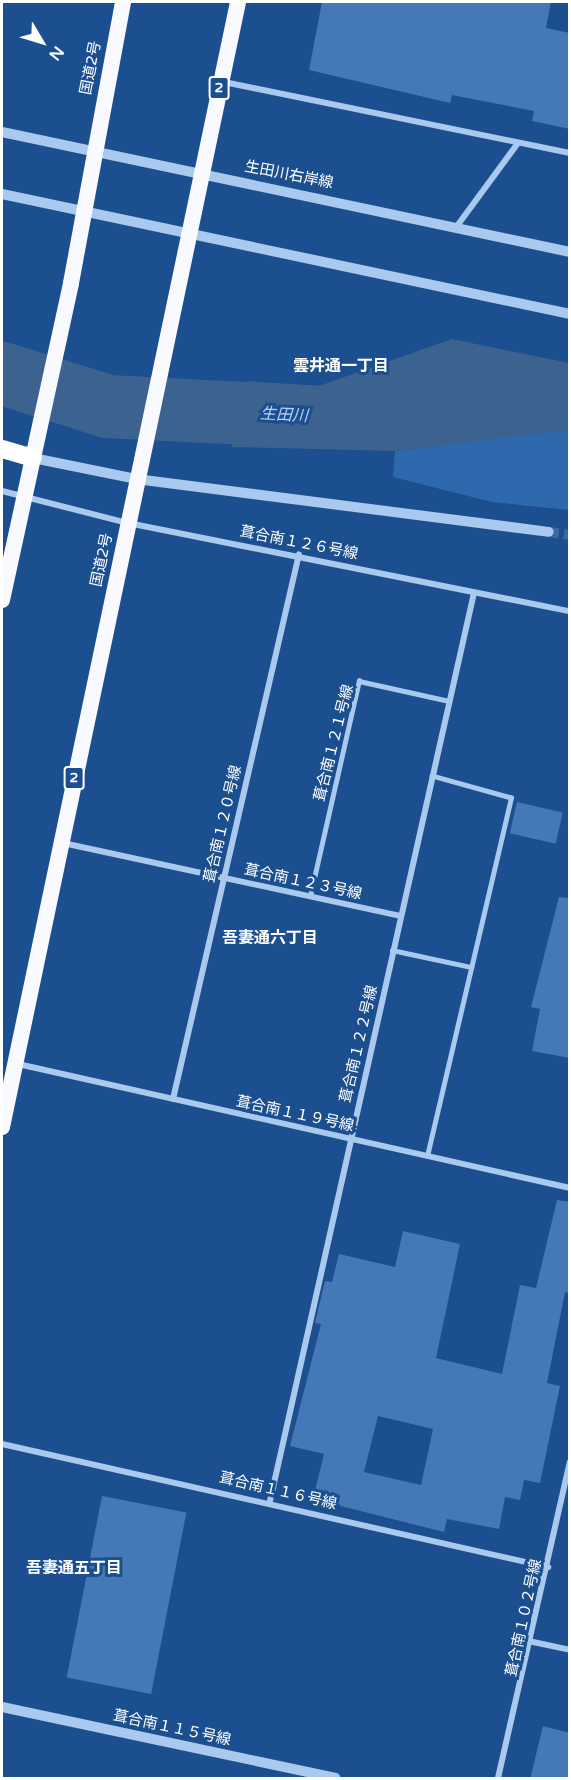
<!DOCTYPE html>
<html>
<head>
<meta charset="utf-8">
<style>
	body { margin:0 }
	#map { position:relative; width:571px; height:1780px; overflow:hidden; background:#1b4f8f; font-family:"Varela Round","Noto Sans JP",sans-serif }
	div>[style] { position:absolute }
	.green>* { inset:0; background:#2e69ad }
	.water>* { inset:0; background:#3c6290 }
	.river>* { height:63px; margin:-31.5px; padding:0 31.5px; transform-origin:31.5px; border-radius:31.5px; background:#3c6290 }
	.building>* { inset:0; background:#4478b7; transform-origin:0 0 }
	.tertiary-tunnel>* { height:10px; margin-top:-5px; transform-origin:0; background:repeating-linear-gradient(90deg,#3d69a0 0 10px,transparent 0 15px) }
	.service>* { height:4.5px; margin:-2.25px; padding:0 2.25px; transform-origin:2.25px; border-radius:2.25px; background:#a9c9ee }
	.minor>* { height:6px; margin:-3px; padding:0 3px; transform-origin:3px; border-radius:3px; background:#a9c9ee }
	.tertiary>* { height:10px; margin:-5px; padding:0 5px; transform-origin:5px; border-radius:5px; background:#a9c9ee }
	.trunk>* { height:16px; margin:-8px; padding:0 8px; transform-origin:8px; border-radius:8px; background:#f8faff }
	.motorway>* { height:18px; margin:-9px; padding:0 9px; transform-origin:9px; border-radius:9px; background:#fff }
	span { translate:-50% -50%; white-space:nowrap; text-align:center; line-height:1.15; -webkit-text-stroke:6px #1b4f8f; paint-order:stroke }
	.shield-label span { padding:2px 4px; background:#1b4f8f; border:2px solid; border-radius:4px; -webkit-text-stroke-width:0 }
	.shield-label { font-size:14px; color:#fff; font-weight:700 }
	.street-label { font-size:15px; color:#fff }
	.neighbourhood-label { font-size:16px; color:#fff; font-weight:700 }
	.water-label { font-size:16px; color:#b5d3f5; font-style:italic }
	.frame { position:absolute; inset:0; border:3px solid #fff; pointer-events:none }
	.north { position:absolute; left:12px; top:12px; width:60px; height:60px; -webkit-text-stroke:4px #1b4f8f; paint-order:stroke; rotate:128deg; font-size:16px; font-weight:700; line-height:24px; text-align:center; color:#fff }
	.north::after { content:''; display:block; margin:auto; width:21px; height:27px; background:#fff; clip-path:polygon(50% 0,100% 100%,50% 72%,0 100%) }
</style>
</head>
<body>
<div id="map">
	<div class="green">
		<i style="clip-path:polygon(557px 430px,569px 430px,569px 510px,492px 502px,393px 477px,395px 451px)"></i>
	</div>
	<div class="water">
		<i style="clip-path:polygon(452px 339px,569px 363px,569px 430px,395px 451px,232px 447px,248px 381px,319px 386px)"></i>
	</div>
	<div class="river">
		<i style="left:2px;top:373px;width:110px;rotate:17.4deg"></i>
		<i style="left:107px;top:406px;width:220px;rotate:2.9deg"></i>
	</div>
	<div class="building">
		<i style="clip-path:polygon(322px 2px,551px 2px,546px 28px,570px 33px,570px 129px,532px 121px,534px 111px,452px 95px,450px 103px,309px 70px)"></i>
		<i style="left:517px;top:802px;width:47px;height:32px;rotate:13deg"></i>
		<i style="clip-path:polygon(559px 897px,570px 898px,570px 1058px,532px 1051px,540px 1009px,531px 1007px)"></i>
		<i style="clip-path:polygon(evenodd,557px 1200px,570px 1202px,570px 1293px,565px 1292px,547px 1383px,560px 1386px,540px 1483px,524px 1480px,520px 1500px,505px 1497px,499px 1529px,447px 1519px,444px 1532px,313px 1499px,324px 1454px,290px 1446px,321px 1324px,315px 1323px,325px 1281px,332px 1282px,339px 1254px,395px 1267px,403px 1231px,460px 1244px,436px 1358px,502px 1374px,520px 1285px,536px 1288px,557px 1200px,378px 1416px,433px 1429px,421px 1485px,364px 1472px,378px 1416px)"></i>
		<i style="left:102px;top:1496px;width:86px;height:185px;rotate:11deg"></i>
		<i style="clip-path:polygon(543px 1726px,570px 1733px,570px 1779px,530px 1779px)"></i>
	</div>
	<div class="tertiary-tunnel">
		<i style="left:549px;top:532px;width:21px;rotate:8deg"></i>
	</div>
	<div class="service">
		<i style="left:310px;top:896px;width:221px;rotate:-77.2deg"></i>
		<i style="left:359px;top:681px;width:92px;rotate:12.5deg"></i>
		<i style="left:392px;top:950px;width:81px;rotate:12.1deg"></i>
		<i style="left:427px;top:1156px;width:368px;rotate:-76.8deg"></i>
		<i style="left:511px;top:798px;width:82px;rotate:-164.4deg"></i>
	</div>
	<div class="minor">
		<i style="left:224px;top:82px;width:353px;rotate:11.6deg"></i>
		<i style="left:457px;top:226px;width:103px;rotate:-53.7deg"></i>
		<i style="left:2px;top:491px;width:130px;rotate:14.3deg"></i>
		<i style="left:128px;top:523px;width:451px;rotate:11.3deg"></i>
		<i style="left:63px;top:843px;width:345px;rotate:12.2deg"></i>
		<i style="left:18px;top:1064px;width:566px;rotate:12.66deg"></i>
		<i style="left:173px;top:1099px;width:559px;rotate:-76.98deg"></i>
		<i style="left:2px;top:1444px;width:560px;rotate:12.7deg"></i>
		<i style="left:270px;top:1501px;width:931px;rotate:-77.34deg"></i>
		<i style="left:533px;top:1642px;width:38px;rotate:12deg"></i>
		<i style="left:498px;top:1778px;width:324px;rotate:-77.2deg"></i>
	</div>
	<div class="tertiary">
		<i style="left:2px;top:132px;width:581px;rotate:11.93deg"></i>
		<i style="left:2px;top:194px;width:581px;rotate:11.93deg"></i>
		<i style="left:33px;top:458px;width:105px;rotate:11.5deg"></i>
		<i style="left:136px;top:479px;width:416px;rotate:7.3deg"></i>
		<i style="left:2px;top:1707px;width:341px;rotate:12deg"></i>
	</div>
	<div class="trunk">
		<i style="left:2px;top:600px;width:324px;rotate:-77.7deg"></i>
		<i style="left:71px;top:283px;width:286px;rotate:-79.5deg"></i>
		<i style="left:2px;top:1127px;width:1149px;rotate:-78.15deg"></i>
	</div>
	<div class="motorway">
		<i style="left:2px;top:449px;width:32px;rotate:16deg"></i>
	</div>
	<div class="shield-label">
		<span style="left:219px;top:88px">2</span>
		<span style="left:74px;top:778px">2</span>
	</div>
	<div class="street-label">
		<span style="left:91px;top:68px;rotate:-79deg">国道2号</span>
		<span style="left:289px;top:175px;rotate:11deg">生田川右岸線</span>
		<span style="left:299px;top:543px;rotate:11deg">葺合南１２６号線</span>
		<span style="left:102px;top:560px;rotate:-78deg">国道2号</span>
		<span style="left:334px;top:743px;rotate:-76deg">葺合南１２１号線</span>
		<span style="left:223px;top:824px;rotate:-77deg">葺合南１２０号線</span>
		<span style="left:303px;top:882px;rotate:12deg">葺合南１２３号線</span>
		<span style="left:359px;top:1044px;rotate:-77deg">葺合南１２２号線</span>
		<span style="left:295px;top:1114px;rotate:12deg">葺合南１１９号線</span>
		<span style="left:278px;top:1491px;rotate:13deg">葺合南１１６号線</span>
		<span style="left:524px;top:1618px;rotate:-78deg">葺合南１０２号線</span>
		<span style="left:172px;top:1728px;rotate:12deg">葺合南１１５号線</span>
	</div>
	<div class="neighbourhood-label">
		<span style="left:341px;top:366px">雲井通一丁目</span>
		<span style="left:270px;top:938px">吾妻通六丁目</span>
		<span style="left:74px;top:1568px">吾妻通五丁目</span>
	</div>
	<div class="water-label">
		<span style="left:284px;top:415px;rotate:3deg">生田川</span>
	</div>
	<div class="frame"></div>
	<div class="north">N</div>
</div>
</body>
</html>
